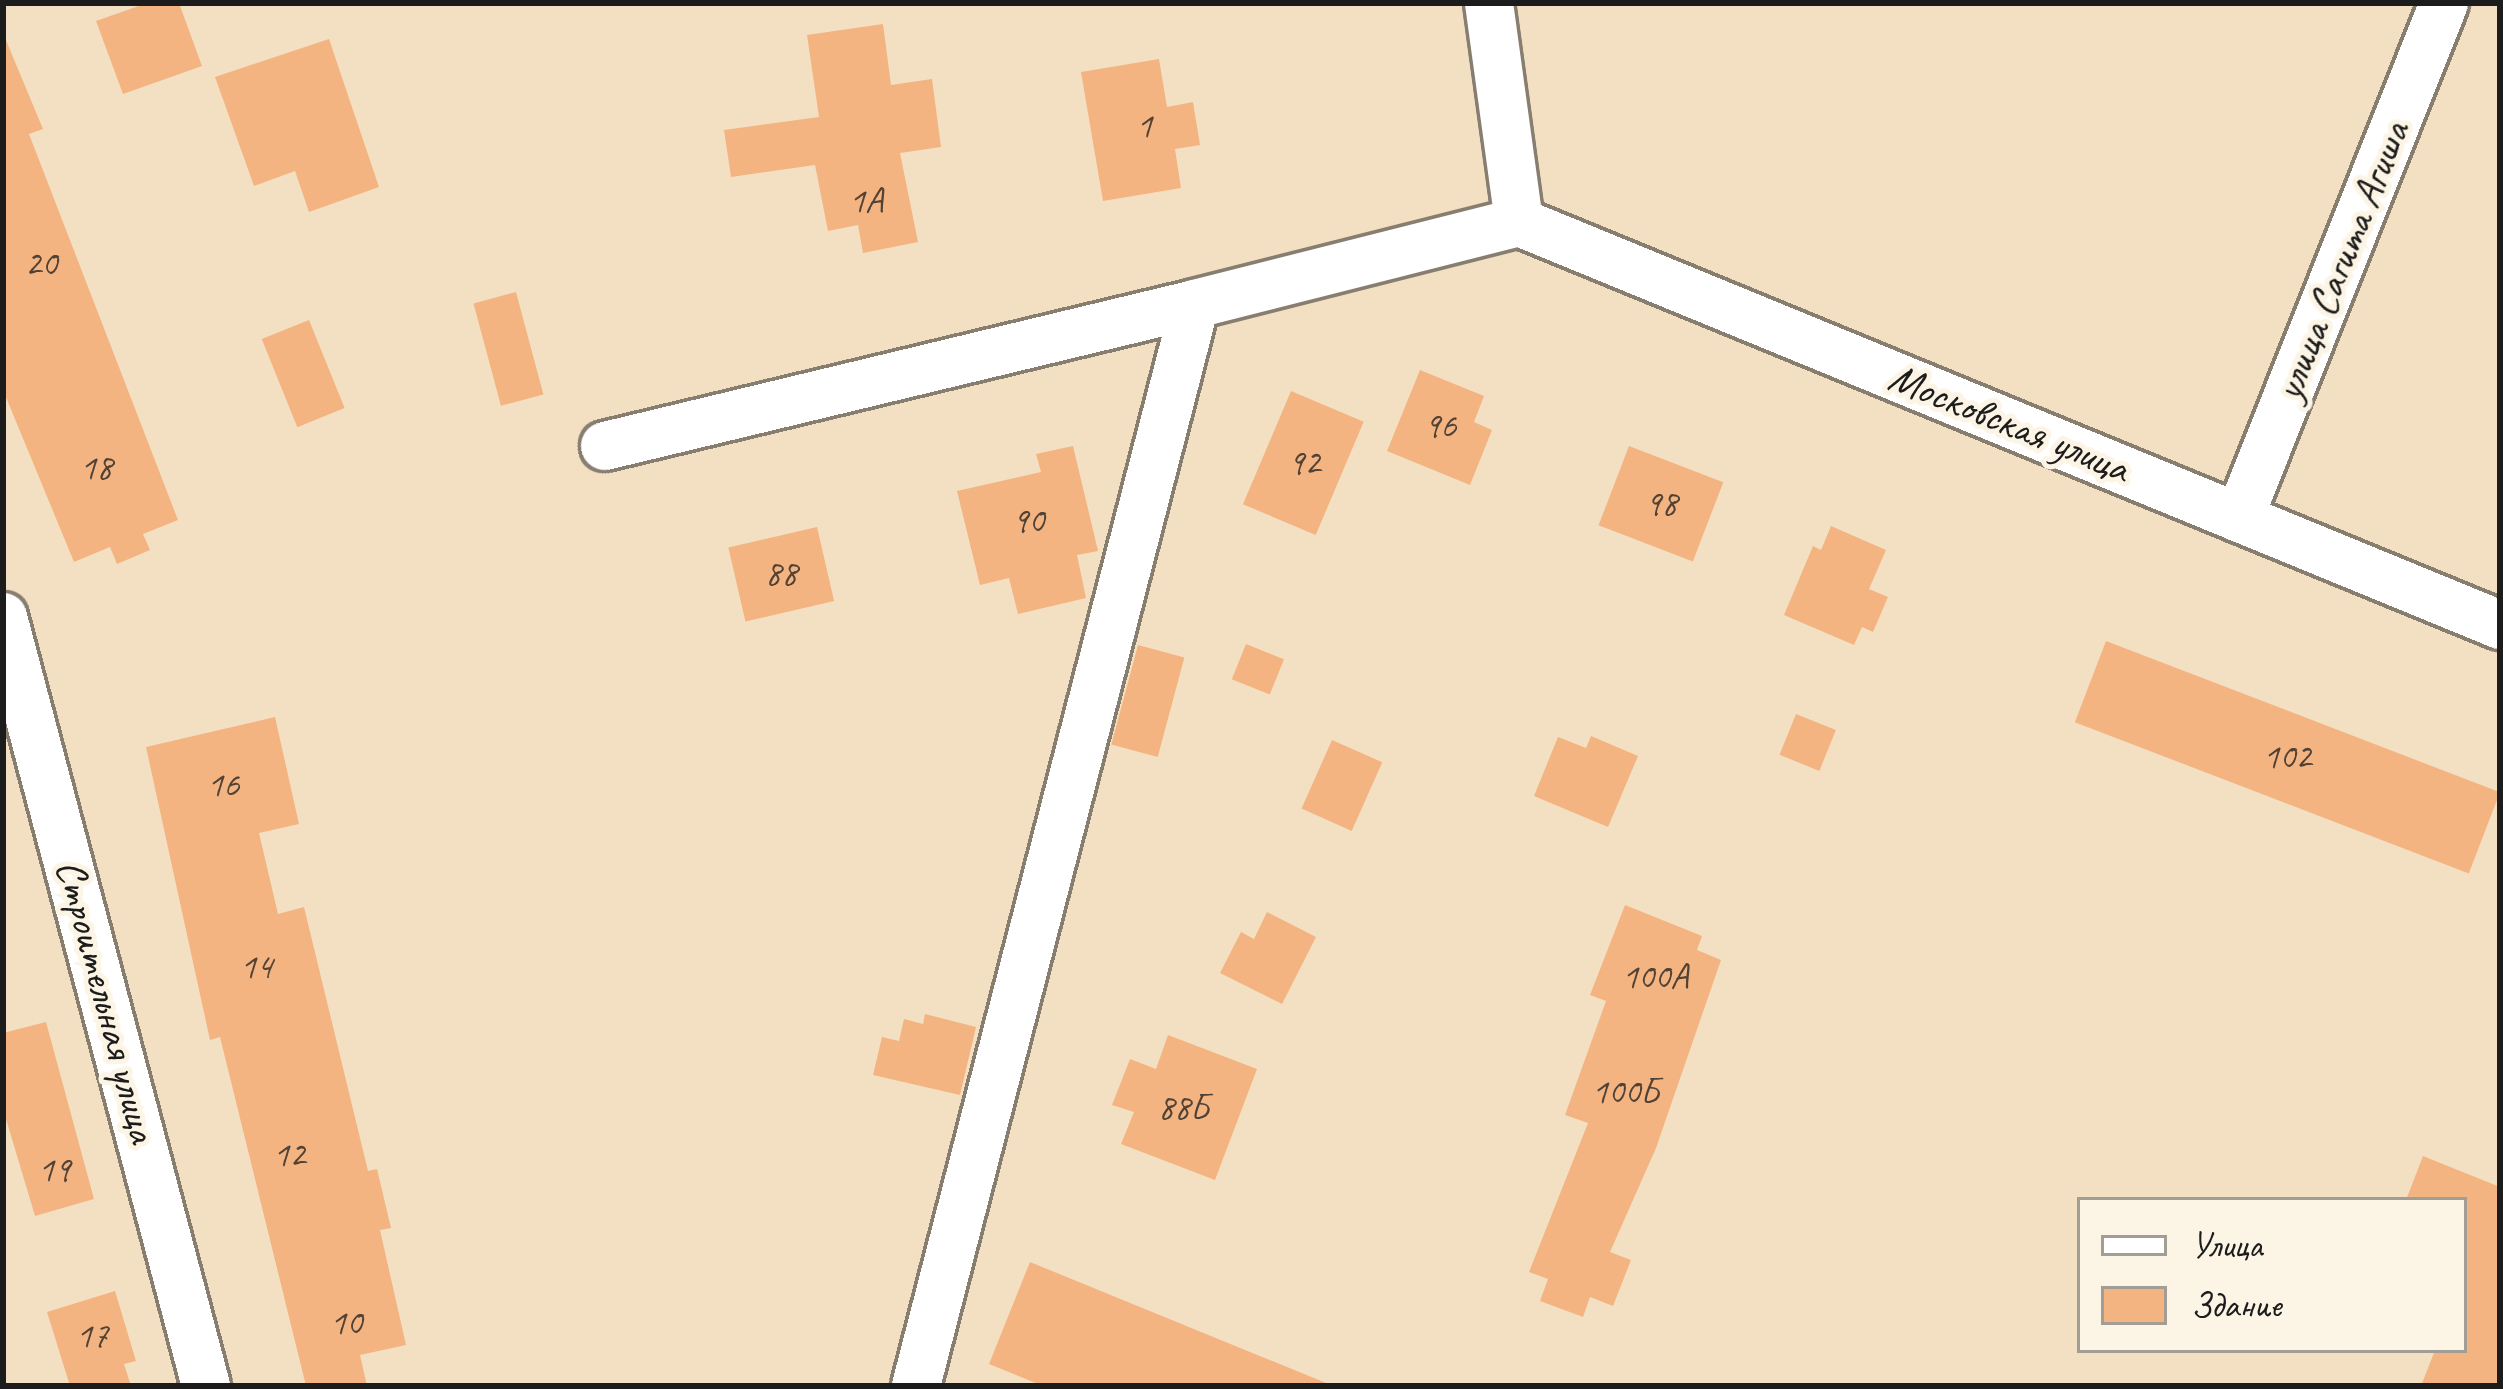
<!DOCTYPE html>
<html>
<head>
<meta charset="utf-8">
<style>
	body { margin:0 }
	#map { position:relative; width:2503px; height:1389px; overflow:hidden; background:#f3e0c3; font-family:Caveat,sans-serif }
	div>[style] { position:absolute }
	.building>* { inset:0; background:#f3b481; transform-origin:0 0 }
	.roads { filter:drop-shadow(3px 0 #887e70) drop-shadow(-3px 0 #887e70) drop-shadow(0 3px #887e70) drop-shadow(0 -3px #887e70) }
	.street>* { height:48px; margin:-24px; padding:0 24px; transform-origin:24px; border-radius:24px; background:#fff }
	span { translate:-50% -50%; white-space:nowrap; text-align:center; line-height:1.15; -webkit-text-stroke:10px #fcf5e5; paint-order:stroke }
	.number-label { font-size:36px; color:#524235 }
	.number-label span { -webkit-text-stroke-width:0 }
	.street-label { font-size:42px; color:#1c1c1c }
	.frame { position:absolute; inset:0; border:6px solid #1c1c1c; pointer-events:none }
	.legend { position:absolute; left:2077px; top:1197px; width:390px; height:156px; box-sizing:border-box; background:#fcf5e5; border:3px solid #a29e95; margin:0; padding:15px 21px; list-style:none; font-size:36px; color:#1c1c1c }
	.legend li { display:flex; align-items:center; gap:24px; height:60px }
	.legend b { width:60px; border:3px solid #a29e95 }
</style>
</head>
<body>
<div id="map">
	<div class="building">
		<i style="clip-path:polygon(147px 3px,179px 3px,202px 66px,123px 94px,96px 21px)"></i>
		<i style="clip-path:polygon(883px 24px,891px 85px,932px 79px,941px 147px,900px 153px,918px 242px,863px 253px,858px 225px,828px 231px,815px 165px,731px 177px,724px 130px,819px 117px,807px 35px)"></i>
		<i style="clip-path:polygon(3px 33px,43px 129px,29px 134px,178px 520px,143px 534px,150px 550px,117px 564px,110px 547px,74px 562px,3px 390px)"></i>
		<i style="clip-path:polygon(329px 39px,379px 187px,309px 212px,295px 171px,254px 186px,215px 77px)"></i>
		<i style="clip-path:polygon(1159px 59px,1167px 107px,1193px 102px,1200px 145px,1175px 149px,1181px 188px,1103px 201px,1081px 72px)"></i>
		<i style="left:516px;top:292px;width:106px;height:44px;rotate:75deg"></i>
		<i style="left:309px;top:320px;width:95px;height:51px;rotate:68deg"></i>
		<i style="clip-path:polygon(1420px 370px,1484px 396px,1474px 422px,1492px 430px,1470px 485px,1387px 451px)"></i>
		<i style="left:1291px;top:391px;width:79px;height:123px;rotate:23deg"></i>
		<i style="clip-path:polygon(1073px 446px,1098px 551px,1077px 555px,1086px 598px,1018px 614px,1009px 578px,980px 585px,957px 491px,1041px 472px,1036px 454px)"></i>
		<i style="left:1629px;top:446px;width:101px;height:85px;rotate:21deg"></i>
		<i style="clip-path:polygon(1831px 526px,1886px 550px,1869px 589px,1888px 597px,1873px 632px,1862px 627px,1854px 645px,1784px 615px,1813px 546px,1821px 550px)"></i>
		<i style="left:817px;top:527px;width:76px;height:91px;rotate:77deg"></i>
		<i style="left:2106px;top:641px;width:422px;height:87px;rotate:21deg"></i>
		<i style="left:1246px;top:644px;width:41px;height:38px;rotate:22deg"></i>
		<i style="left:1138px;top:645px;width:48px;height:103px;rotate:15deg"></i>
		<i style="left:1796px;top:714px;width:43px;height:44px;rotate:22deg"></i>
		<i style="clip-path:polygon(275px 717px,299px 824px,259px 833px,278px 914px,304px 907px,368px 1171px,377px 1169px,391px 1228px,380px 1230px,406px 1345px,360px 1355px,367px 1386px,306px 1386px,220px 1037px,210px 1040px,146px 747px)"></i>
		<i style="clip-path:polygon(1591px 736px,1638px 756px,1608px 827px,1534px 796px,1558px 737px,1586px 748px)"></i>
		<i style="left:1332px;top:740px;width:55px;height:75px;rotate:24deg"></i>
		<i style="clip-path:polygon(1625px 905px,1702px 936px,1697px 950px,1721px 960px,1656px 1148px,1610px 1252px,1631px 1260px,1613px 1306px,1590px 1297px,1583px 1317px,1540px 1301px,1548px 1279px,1529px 1272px,1588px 1123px,1565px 1115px,1606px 1001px,1590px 995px)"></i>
		<i style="clip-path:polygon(1267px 912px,1316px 937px,1282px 1004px,1220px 973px,1241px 932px,1254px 939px)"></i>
		<i style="clip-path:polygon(925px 1014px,976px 1027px,960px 1095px,873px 1075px,882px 1037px,899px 1041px,904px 1019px,923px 1024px)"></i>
		<i style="clip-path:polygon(46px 1022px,94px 1199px,35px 1216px,3px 1109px,3px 1033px)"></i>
		<i style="clip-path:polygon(1168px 1035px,1257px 1069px,1215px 1180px,1121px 1144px,1134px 1112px,1112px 1105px,1130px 1059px,1156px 1069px)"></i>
		<i style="clip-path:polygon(2423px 1156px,2500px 1187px,2500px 1386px,2421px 1386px,2435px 1350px,2464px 1350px,2464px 1200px,2406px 1200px)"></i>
		<i style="clip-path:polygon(1030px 1262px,1331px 1385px,1330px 1386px,1043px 1386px,989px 1364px)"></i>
		<i style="clip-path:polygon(115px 1291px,136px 1361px,124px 1364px,131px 1386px,70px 1386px,47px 1312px)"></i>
	</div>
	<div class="roads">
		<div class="street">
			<i style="left:1489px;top:3px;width:221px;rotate:82.2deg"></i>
			<i style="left:1519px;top:222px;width:1061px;rotate:22.33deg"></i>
			<i style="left:605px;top:446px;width:607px;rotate:-13.53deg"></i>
			<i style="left:2239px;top:518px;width:554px;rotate:-68.29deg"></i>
			<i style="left:3px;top:617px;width:795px;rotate:75.21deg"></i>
			<i style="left:916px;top:1386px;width:1117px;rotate:-75.54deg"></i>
			<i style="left:1195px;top:304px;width:334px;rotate:-14.2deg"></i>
		</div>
	</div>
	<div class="number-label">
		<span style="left:1144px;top:126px">1</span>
		<span style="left:866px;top:201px">1А</span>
		<span style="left:41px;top:264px">20</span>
		<span style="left:1440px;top:426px">96</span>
		<span style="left:1304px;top:463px">92</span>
		<span style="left:96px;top:468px">18</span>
		<span style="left:1661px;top:504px">98</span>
		<span style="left:1028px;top:521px">90</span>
		<span style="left:781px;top:574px">88</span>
		<span style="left:2287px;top:757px">102</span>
		<span style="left:223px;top:785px">16</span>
		<span style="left:256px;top:967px">14</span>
		<span style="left:1655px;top:977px">100А</span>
		<span style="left:1625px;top:1092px">100Б</span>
		<span style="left:1183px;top:1108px">88Б</span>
		<span style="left:289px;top:1155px">12</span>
		<span style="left:54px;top:1170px">19</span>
		<span style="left:346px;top:1323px">10</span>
		<span style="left:92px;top:1336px">17</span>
	</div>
	<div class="street-label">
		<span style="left:2342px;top:261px;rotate:-68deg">улица Сагита Агиша</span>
		<span style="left:2009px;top:423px;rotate:22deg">Московская улица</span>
		<span style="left:106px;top:1001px;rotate:75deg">Строительная улица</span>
	</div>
	<div class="frame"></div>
	<ul class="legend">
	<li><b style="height:15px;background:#fff"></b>Улица</li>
	<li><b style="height:33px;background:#f3b481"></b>Здание</li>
	</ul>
</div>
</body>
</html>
